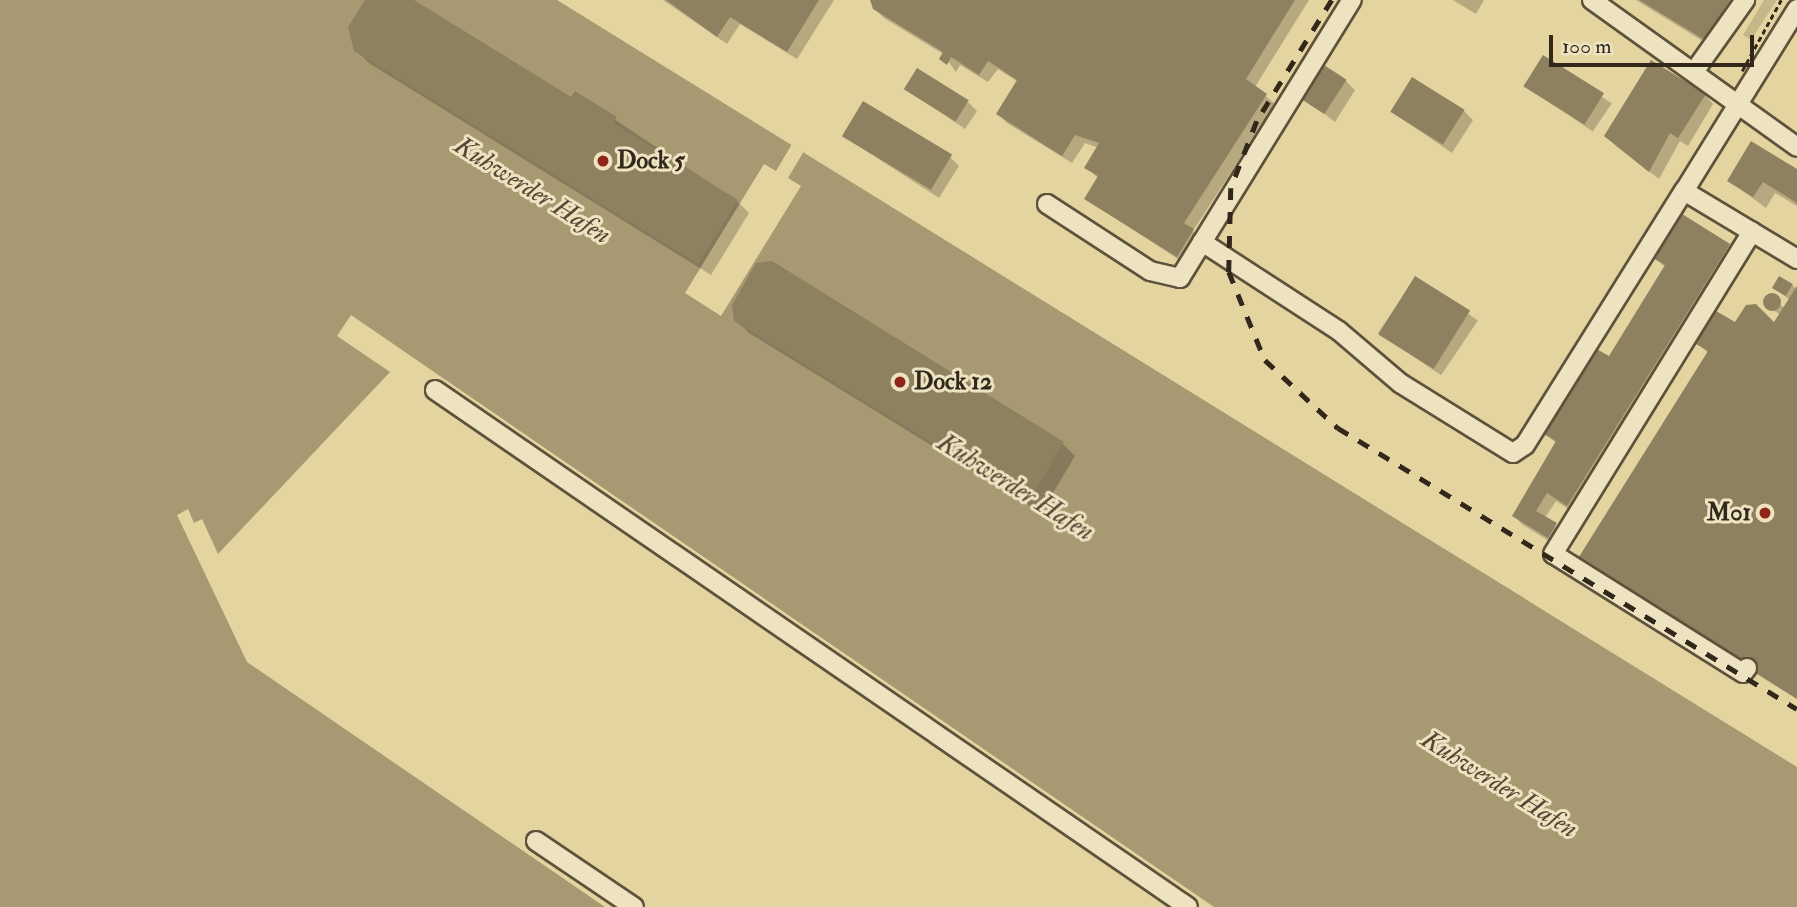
<!DOCTYPE html>
<html>
<head>
<meta charset="utf-8">
<style>
	body { margin:0 }
	#map { position:relative; width:1797px; height:907px; overflow:hidden; background:#e4d4a0; font-family:"IM FELL Double Pica",serif }
	div>[style] { position:absolute }
	.green>* { inset:0; background:#c6b789 }
	.water>* { inset:0; background:#a79972 }
	.pier>* { inset:0; background:#e4d4a0 }
	.shadow>* { inset:0; background:#0003; transform-origin:0 0 }
	.building>* { inset:0; background:#8e8160; transform-origin:0 0 }
	.round { border-radius:50% }
	.path>* { height:2.5px; margin-top:-1.25px; transform-origin:0; background:repeating-linear-gradient(90deg,#31271a 0 5px,transparent 0 8.5px) }
	.roads { filter:drop-shadow(2px 0 #5e523c) drop-shadow(-2px 0 #5e523c) drop-shadow(0 2px #5e523c) drop-shadow(0 -2px #5e523c) }
	.minor>* { height:18px; margin:-9px; padding:0 9px; transform-origin:9px; border-radius:9px; background:#ede3c1 }
	.rail>* { height:4.5px; margin-top:-2.25px; transform-origin:0; background:repeating-linear-gradient(90deg,#31271a 0 12px,transparent 0 24px) }
	.dots>* { width:19px; height:19px; translate:-50% -50%; box-sizing:border-box; border:4px solid #ede3c1; border-radius:50% }
	span { translate:-50% -50%; white-space:nowrap; text-align:center; line-height:1.15; -webkit-text-stroke:6px #ede3c1; paint-order:stroke }
	.poi-label { font-size:24px; color:#31271a; font-weight:700 }
	.left { translate:0 -50%; text-align:left }
	.right { translate:-100% -50%; text-align:right }
	.water-label { font-size:26px; color:#544934; font-style:italic }
	.scale { position:absolute; left:1549px; top:35px; width:205px; height:32px; box-sizing:border-box; border:4px solid #31271a; border-top:0; padding-left:9px; font-size:21px; line-height:24px; white-space:nowrap; color:#31271a; -webkit-text-stroke:5px #ede3c1; paint-order:stroke }
</style>
</head>
<body>
<div id="map">
	<div class="green">
		<i style="clip-path:polygon(1764px 0,1777px 0,1751px 40px,1743px 35px)"></i>
	</div>
	<div class="water">
		<i style="clip-path:polygon(0 0,557px 0,1797px 767px,1797px 907px,1214px 907px,351px 315px,337px 336px,390px 372px,218px 554px,202px 519px,194px 523px,188px 509px,177px 515px,247px 662px,605px 907px,0 907px)"></i>
	</div>
	<div class="pier">
		<i style="clip-path:polygon(792px 144px,804px 151px,788px 178px,801px 186px,721px 316px,685px 293px,764px 164px,776px 171px)"></i>
	</div>
	<div class="shadow">
		<i style="clip-path:polygon(367px 0,411px 0,572px 99px,575px 93px,737px 201px,749px 213px,711px 275px,369px 63px,356px 50px)"></i>
		<i style="clip-path:polygon(663px 0,834px 0,797px 59px,740px 24px,727px 44px)"></i>
		<i style="clip-path:polygon(877px 0,1309px 0,1255px 87px,1275px 104px,1193px 231px,1202px 239px,1187px 265px,1086px 199px,1098px 178px,1087px 168px,1099px 148px,1085px 143px,1072px 163px,1007px 123px,998px 114px,1018px 82px,998px 69px,988px 82px,960px 65px,956px 72px,943px 54px,884px 18px,875px 9px)"></i>
		<i style="clip-path:polygon(1453px 0,1484px 0,1476px 14px)"></i>
		<i style="clip-path:polygon(1636px 0,1744px 0,1714px 48px)"></i>
		<i style="left:1543px;top:57px;width:83px;height:34px;rotate:34deg"></i>
		<i style="clip-path:polygon(1346px 81px,1355px 90px,1335px 122px,1305px 99px)"></i>
		<i style="clip-path:polygon(906px 89px,968px 102px,977px 111px,965px 129px)"></i>
		<i style="clip-path:polygon(1705px 95px,1713px 104px,1688px 146px,1680px 141px,1659px 179px,1615px 145px)"></i>
		<i style="clip-path:polygon(1464px 111px,1473px 120px,1452px 153px,1392px 112px)"></i>
		<i style="clip-path:polygon(843px 136px,950px 157px,959px 166px,939px 198px)"></i>
		<i style="clip-path:polygon(1797px 171px,1797px 206px,1775px 193px,1766px 208px,1729px 181px)"></i>
		<i style="clip-path:polygon(1728px 245px,1737px 254px,1576px 514px,1556px 501px,1545px 518px,1565px 534px,1557px 546px,1523px 525px,1514px 516px,1557px 444px,1542px 431px,1610px 359px,1666px 268px,1653px 256px)"></i>
		<i style="clip-path:polygon(772px 262px,1063px 444px,1075px 456px,1041px 513px,749px 333px,736px 320px)"></i>
		<i style="left:1415px;top:278px;width:76px;height:66px;rotate:34deg"></i>
		<i style="clip-path:polygon(1792px 285px,1797px 289px,1797px 699px,1589px 569px,1709px 354px,1698px 343px,1735px 325px,1775px 325px,1781px 315px,1765px 305px,1769px 296px,1785px 308px,1790px 300px,1774px 288px)"></i>
	</div>
	<div class="building">
		<i style="clip-path:polygon(365px 0,414px 0,571px 97px,575px 91px,617px 117px,613px 123px,738px 200px,698px 264px,354px 51px,348px 27px)"></i>
		<i style="clip-path:polygon(666px 0,819px 0,787px 52px,730px 17px,717px 37px)"></i>
		<i style="clip-path:polygon(870px 0,1295px 0,1246px 79px,1267px 94px,1184px 223px,1194px 229px,1177px 257px,1084px 199px,1098px 176px,1084px 168px,1099px 143px,1075px 135px,1062px 156px,1043px 144px,996px 114px,1017px 80px,988px 61px,979px 75px,951px 57px,947px 65px,939px 59px,943px 52px,873px 9px)"></i>
		<i style="clip-path:polygon(1639px 0,1730px 0,1705px 40px)"></i>
		<i style="left:1543px;top:55px;width:72px;height:37px;rotate:32deg"></i>
		<i style="clip-path:polygon(1651px 60px,1706px 94px,1678px 138px,1670px 133px,1649px 172px,1604px 136px)"></i>
		<i style="left:1324px;top:65px;width:27px;height:41px;rotate:33deg"></i>
		<i style="left:917px;top:68px;width:61px;height:25px;rotate:32deg"></i>
		<i style="left:1412px;top:77px;width:62px;height:41px;rotate:32deg"></i>
		<i style="left:863px;top:101px;width:104px;height:41px;rotate:31deg"></i>
		<i style="clip-path:polygon(1751px 141px,1797px 169px,1797px 203px,1763px 182px,1753px 197px,1727px 181px)"></i>
		<i style="clip-path:polygon(1679px 212px,1730px 244px,1567px 506px,1547px 493px,1536px 511px,1557px 523px,1548px 538px,1512px 516px,1556px 441px,1540px 432px,1593px 347px,1609px 356px,1665px 265px,1651px 257px)"></i>
		<i style="clip-path:polygon(772px 261px,1064px 442px,1028px 502px,734px 321px,732px 305px,756px 263px)"></i>
		<i style="left:1415px;top:276px;width:65px;height:69px;rotate:32deg"></i>
		<i style="left:1779px;top:276px;width:16px;height:14px;rotate:30deg"></i>
		<i style="clip-path:polygon(1797px 286px,1797px 699px,1577px 560px,1708px 351px,1696px 344px,1716px 311px,1735px 322px,1746px 305px,1756px 304px,1774px 322px)"></i>
		<i class="round" style="left:1763px;top:293px;width:18px;height:18px"></i>
	</div>
	<div class="path">
		<i style="left:1742px;top:71px;width:81px;rotate:-61.2deg"></i>
	</div>
	<div class="roads">
		<div class="minor">
			<i style="left:1592px;top:0;width:252px;rotate:35.6deg"></i>
			<i style="left:1797px;top:9px;width:214px;rotate:121.8deg"></i>
			<i style="left:1684px;top:191px;width:132px;rotate:31deg"></i>
			<i style="left:1696px;top:69px;width:85px;rotate:-54.6deg"></i>
			<i style="left:1047px;top:204px;width:123px;rotate:33deg"></i>
			<i style="left:1150px;top:271px;width:31px;rotate:13deg"></i>
			<i style="left:1180px;top:278px;width:327px;rotate:-58.3deg"></i>
			<i style="left:1202px;top:242px;width:163px;rotate:33deg"></i>
			<i style="left:1339px;top:331px;width:80px;rotate:40.4deg"></i>
			<i style="left:1400px;top:383px;width:133px;rotate:31.8deg"></i>
			<i style="left:1513px;top:453px;width:14px;rotate:-34deg"></i>
			<i style="left:1525px;top:445px;width:300px;rotate:-58deg"></i>
			<i style="left:435px;top:390px;width:913px;rotate:34.47deg"></i>
			<i style="left:1747px;top:668px;width:6px;rotate:129deg"></i>
			<i style="left:1743px;top:673px;width:224px;rotate:-147.9deg"></i>
			<i style="left:1553px;top:554px;width:379px;rotate:-58.3deg"></i>
			<i style="left:536px;top:841px;width:118px;rotate:34deg"></i>
		</div>
	</div>
	<div class="rail">
		<i style="left:1332px;top:0;width:142px;rotate:121.8deg"></i>
		<i style="left:1257px;top:121px;width:72px;rotate:111.2deg"></i>
		<i style="left:1231px;top:188px;width:84px;rotate:91.4deg"></i>
		<i style="left:1229px;top:272px;width:95px;rotate:67.8deg"></i>
		<i style="left:1265px;top:360px;width:100px;rotate:43deg"></i>
		<i style="left:1338px;top:428px;width:538px;rotate:31.47deg"></i>
	</div>
	<div class="dots">
		<i style="left:603px;top:161px;background:#8f2418"></i>
		<i style="left:900px;top:382px;background:#8f2418"></i>
		<i style="left:1765px;top:513px;background:#8f2418"></i>
	</div>
	<div class="poi-label">
		<span class="left" style="left:617px;top:161px">Dock 5</span>
		<span class="left" style="left:914px;top:382px">Dock 12</span>
		<span class="right" style="left:1751px;top:513px">M01</span>
	</div>
	<div class="water-label">
		<span style="left:532px;top:191px;rotate:32deg">Kuhwerder Hafen</span>
		<span style="left:1015px;top:488px;rotate:32deg">Kuhwerder Hafen</span>
		<span style="left:1499px;top:785px;rotate:32deg">Kuhwerder Hafen</span>
	</div>
	<div class="scale">100 m</div>
</div>
</body>
</html>
